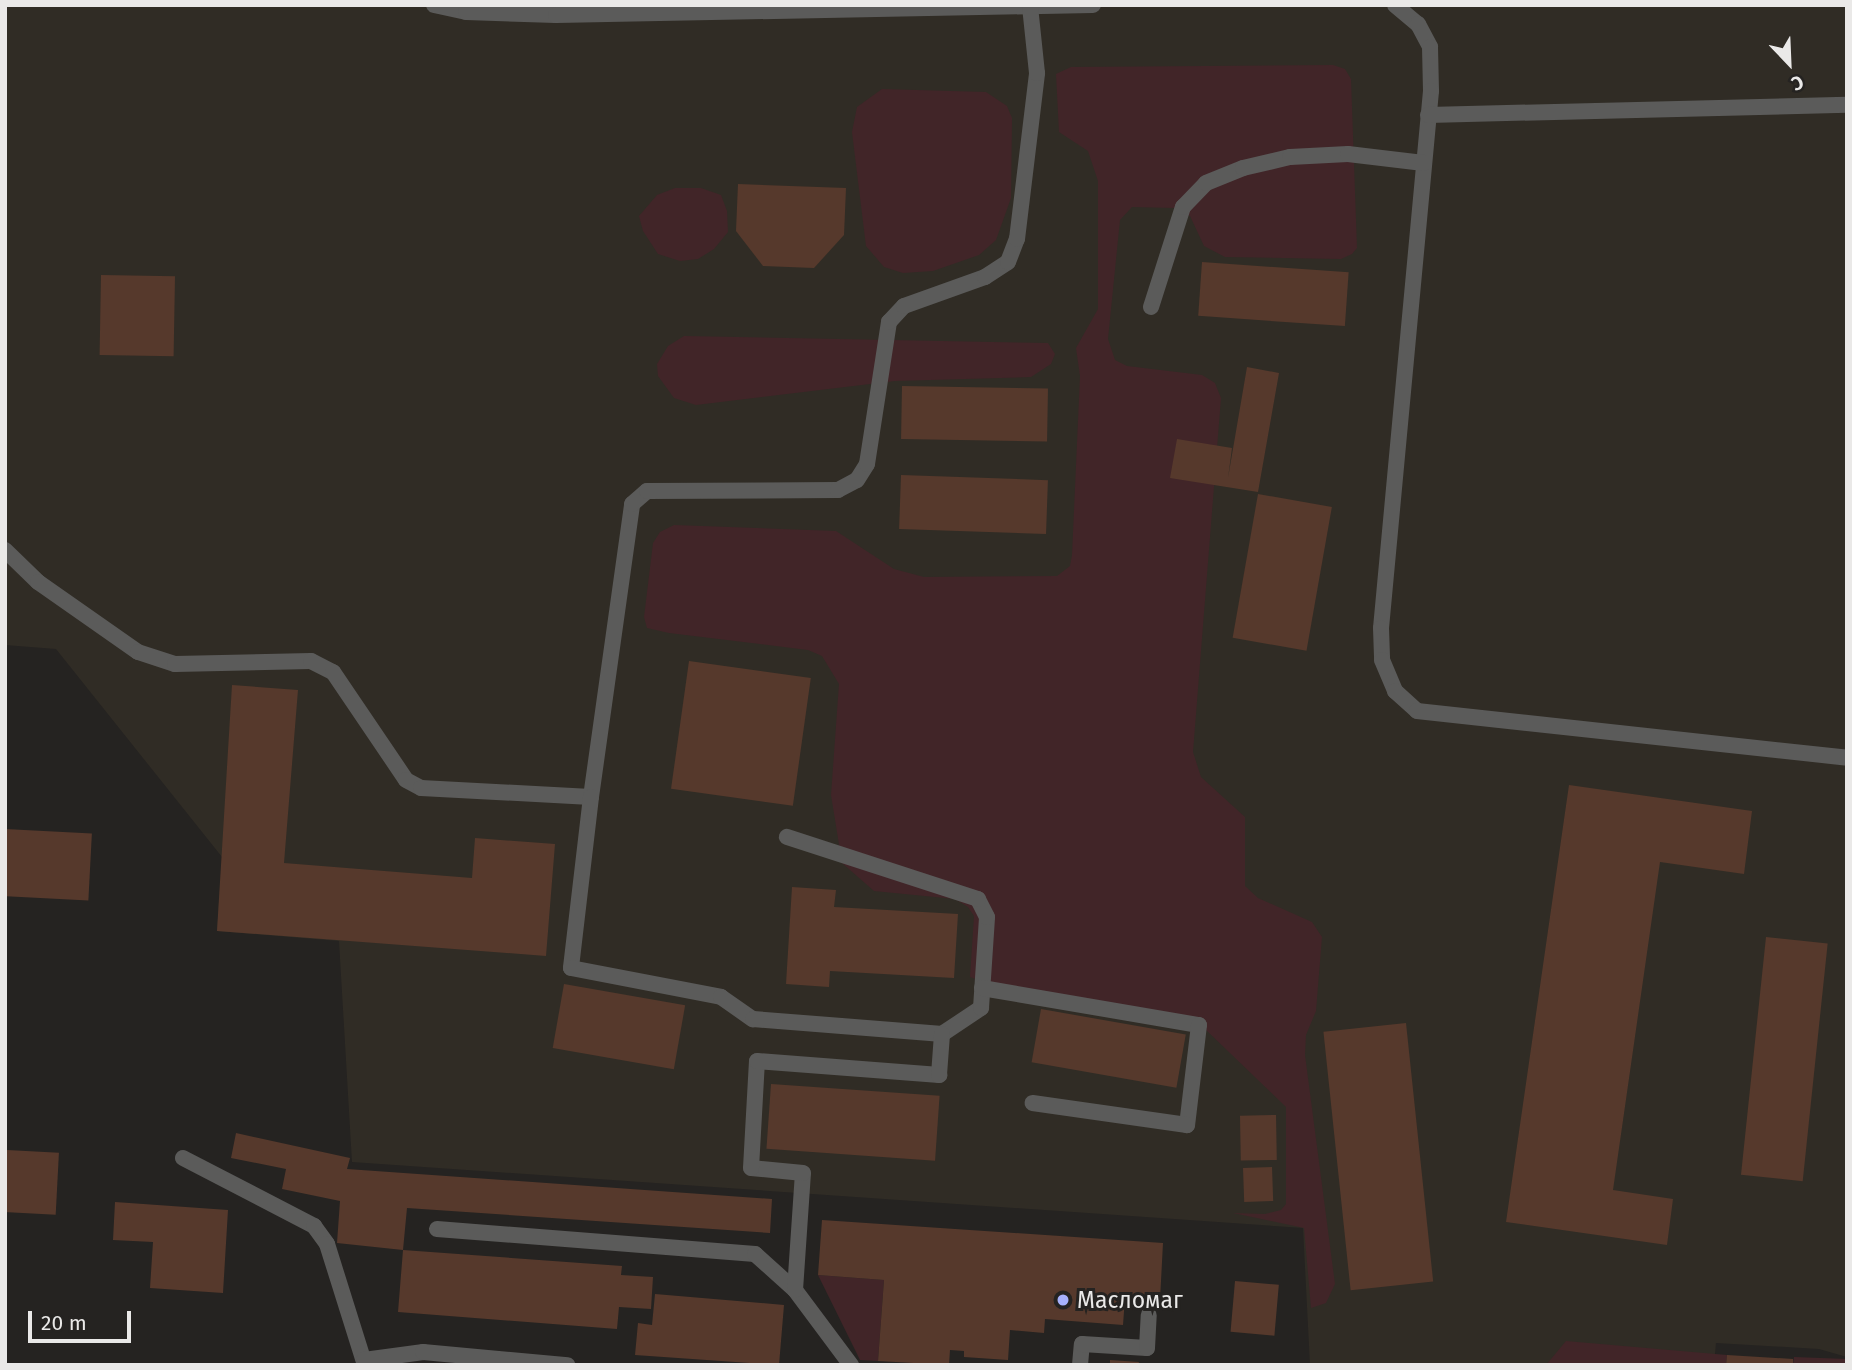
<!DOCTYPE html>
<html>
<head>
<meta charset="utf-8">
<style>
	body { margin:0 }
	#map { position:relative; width:1852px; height:1370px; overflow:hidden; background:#252321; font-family:"Fira Sans",sans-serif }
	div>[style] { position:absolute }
	.built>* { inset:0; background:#302c25 }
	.green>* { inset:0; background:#412528 }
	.building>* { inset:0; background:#56392c; transform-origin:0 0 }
	.path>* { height:4.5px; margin-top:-2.25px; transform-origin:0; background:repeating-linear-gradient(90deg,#6f6d6b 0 3.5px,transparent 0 8.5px) }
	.lane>* { height:16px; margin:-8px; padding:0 8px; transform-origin:8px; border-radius:8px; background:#5b5b5a }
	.dots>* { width:19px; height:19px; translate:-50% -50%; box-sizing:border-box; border:4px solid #252321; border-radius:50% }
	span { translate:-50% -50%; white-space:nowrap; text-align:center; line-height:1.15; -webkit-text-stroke:6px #252321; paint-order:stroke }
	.poi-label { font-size:23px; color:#eae9e8 }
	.left { translate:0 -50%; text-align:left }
	.frame { position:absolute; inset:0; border:7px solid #eae9e8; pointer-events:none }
	.north { position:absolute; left:1754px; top:28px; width:70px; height:70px; -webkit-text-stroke:5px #252321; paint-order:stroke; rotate:157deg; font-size:19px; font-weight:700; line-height:28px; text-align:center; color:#eae9e8 }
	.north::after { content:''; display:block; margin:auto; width:24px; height:32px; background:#eae9e8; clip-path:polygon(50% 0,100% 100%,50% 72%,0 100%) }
	.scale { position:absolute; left:28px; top:1311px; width:103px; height:32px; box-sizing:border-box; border:4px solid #eae9e8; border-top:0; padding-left:9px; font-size:21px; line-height:24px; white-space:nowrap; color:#eae9e8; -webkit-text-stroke:5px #252321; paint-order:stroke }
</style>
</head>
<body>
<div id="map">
	<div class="built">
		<i style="clip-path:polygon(5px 5px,1847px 5px,1847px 1357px,1819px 1349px,1716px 1343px,1714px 1365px,1310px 1365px,1303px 1228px,352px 1162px,339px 941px,217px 931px,222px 857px,56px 649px,5px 645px)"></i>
	</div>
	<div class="green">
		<i style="clip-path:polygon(1333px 65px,1345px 69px,1351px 79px,1357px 248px,1352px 254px,1341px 259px,1225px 257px,1204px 246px,1190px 216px,1174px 208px,1132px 207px,1120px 220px,1108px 339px,1115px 360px,1127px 366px,1202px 375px,1215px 383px,1221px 398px,1193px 752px,1201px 777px,1245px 817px,1245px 886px,1258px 898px,1312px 922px,1322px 937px,1316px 1011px,1306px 1035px,1305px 1055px,1335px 1284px,1326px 1303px,1311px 1308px,1304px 1228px,1233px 1213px,1265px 1214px,1281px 1210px,1286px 1204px,1286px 1107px,1205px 1029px,1029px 999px,970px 977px,974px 916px,968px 907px,955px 899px,874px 891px,842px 863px,831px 795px,839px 684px,822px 656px,808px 650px,669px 633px,647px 628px,644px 617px,653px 543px,660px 532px,674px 525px,836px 531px,894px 569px,924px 577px,1057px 576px,1070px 566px,1072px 555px,1080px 376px,1076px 348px,1098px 309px,1098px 181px,1088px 151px,1059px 132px,1056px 74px,1071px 67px)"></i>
		<i style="clip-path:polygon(882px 89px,986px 92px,1007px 106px,1012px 118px,1011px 198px,996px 240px,979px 255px,933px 271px,903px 273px,884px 267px,866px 246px,852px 132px,857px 107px)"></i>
		<i style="clip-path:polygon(675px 188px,701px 188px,721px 195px,727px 211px,728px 232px,714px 249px,698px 259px,680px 261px,658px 254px,643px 231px,639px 216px,657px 195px)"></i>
		<i style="clip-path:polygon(684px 336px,1048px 343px,1055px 354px,1051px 364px,1031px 377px,895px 381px,696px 405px,674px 398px,658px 376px,657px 364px,668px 346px)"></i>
		<i style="clip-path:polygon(818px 1275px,884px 1280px,878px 1361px,860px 1360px)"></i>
		<i style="clip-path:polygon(1566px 1341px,1727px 1355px,1726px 1365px,1546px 1365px)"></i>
		<i style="clip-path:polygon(1794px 1357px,1847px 1359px,1847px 1365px,1793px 1365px)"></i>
	</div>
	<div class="building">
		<i style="clip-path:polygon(738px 184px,846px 188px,844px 235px,814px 268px,763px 266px,736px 231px)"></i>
		<i style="left:1202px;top:262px;width:147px;height:54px;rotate:4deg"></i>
		<i style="left:101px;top:275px;width:74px;height:80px;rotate:1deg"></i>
		<i style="clip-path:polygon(1247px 367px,1279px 373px,1258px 492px,1170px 478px,1177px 439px,1232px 448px,1228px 478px)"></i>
		<i style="left:902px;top:386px;width:146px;height:53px;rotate:1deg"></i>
		<i style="left:901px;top:475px;width:147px;height:54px;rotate:2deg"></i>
		<i style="left:1258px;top:494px;width:75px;height:146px;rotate:10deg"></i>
		<i style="left:689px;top:661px;width:123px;height:129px;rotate:8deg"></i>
		<i style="clip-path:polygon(232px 685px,298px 690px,284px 863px,472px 878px,475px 838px,555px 844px,546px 956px,217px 931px)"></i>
		<i style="clip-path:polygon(1569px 785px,1752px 811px,1744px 874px,1660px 862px,1613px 1190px,1673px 1199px,1667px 1245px,1506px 1222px)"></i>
		<i style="left:5px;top:829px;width:87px;height:67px;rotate:3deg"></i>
		<i style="clip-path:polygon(792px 887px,836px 890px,834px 907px,958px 914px,954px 978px,830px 971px,829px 987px,786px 984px)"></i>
		<i style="left:1766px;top:937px;width:62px;height:239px;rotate:6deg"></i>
		<i style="left:564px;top:984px;width:123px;height:65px;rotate:10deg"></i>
		<i style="left:1041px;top:1009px;width:147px;height:54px;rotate:10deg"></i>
		<i style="left:1406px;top:1023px;width:260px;height:83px;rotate:84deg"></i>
		<i style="left:771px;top:1084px;width:169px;height:65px;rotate:4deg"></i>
		<i style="left:1276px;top:1115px;width:45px;height:36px;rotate:89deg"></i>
		<i style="clip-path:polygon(236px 1133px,350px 1158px,347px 1169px,772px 1199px,770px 1233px,407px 1208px,403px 1250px,337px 1243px,340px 1201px,282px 1189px,286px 1169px,231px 1158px)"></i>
		<i style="left:7px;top:1150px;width:52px;height:62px;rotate:3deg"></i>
		<i style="left:1272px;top:1167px;width:34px;height:29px;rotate:88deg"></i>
		<i style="clip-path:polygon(115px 1202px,228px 1210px,223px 1293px,150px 1288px,153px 1242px,113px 1240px)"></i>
		<i style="clip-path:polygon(822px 1220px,1163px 1243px,1160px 1300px,1125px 1298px,1123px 1325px,1045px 1319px,1044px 1333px,1010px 1330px,1008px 1360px,964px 1357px,964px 1351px,950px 1350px,949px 1365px,878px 1361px,884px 1280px,818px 1275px)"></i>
		<i style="clip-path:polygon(403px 1250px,622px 1266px,621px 1275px,653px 1277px,651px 1309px,619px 1307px,617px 1329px,398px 1312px)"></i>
		<i style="left:1235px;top:1281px;width:44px;height:51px;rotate:5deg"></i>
		<i style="clip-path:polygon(655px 1294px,784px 1305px,779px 1365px,635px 1355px,638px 1323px,652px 1325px)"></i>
		<i style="clip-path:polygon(1727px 1355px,1793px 1359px,1793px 1365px,1726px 1365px)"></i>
		<i style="clip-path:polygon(1110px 1360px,1139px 1362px,1138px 1365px,1110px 1365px)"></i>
	</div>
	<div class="path">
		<i style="left:914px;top:1365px;width:1px;rotate:-90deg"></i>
	</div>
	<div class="lane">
		<i style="left:434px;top:5px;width:33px;rotate:12deg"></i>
		<i style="left:466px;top:12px;width:90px;rotate:1.9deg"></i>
		<i style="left:556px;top:15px;width:537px;rotate:-1.07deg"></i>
		<i style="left:1395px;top:5px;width:30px;rotate:40deg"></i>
		<i style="left:1418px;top:24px;width:26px;rotate:62deg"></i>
		<i style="left:1430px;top:47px;width:44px;rotate:88.7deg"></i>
		<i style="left:1431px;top:91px;width:539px;rotate:95.32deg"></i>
		<i style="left:1381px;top:628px;width:32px;rotate:88deg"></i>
		<i style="left:1382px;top:660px;width:34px;rotate:67deg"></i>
		<i style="left:1395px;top:691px;width:30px;rotate:42deg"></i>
		<i style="left:1417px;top:711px;width:433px;rotate:6.2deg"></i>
		<i style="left:1428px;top:115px;width:419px;rotate:-1.4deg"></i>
		<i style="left:1151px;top:307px;width:105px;rotate:-72.3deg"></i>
		<i style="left:1183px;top:207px;width:33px;rotate:-46deg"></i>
		<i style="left:1206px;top:183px;width:40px;rotate:-22deg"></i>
		<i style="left:1243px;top:168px;width:48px;rotate:-13.2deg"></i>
		<i style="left:1290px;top:157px;width:58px;rotate:-3deg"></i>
		<i style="left:1348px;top:154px;width:76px;rotate:6.8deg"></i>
		<i style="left:5px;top:550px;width:46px;rotate:44.1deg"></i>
		<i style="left:38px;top:582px;width:122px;rotate:35deg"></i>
		<i style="left:138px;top:652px;width:39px;rotate:18deg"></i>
		<i style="left:175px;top:664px;width:136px;rotate:-1.3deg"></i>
		<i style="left:311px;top:661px;width:25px;rotate:27deg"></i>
		<i style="left:333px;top:672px;width:130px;rotate:55.9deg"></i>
		<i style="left:406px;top:780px;width:17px;rotate:28deg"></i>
		<i style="left:421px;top:788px;width:170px;rotate:3deg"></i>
		<i style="left:591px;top:797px;width:296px;rotate:-82deg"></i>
		<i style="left:632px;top:504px;width:20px;rotate:-41deg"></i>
		<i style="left:647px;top:491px;width:191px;rotate:-0.3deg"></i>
		<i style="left:838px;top:490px;width:21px;rotate:-28deg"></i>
		<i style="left:857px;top:480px;width:19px;rotate:-58deg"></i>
		<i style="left:867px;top:464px;width:144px;rotate:-81.2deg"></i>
		<i style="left:889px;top:322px;width:22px;rotate:-47deg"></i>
		<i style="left:904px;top:306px;width:86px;rotate:-19.7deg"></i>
		<i style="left:985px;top:277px;width:27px;rotate:-33deg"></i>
		<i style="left:1008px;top:262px;width:25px;rotate:-69deg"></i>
		<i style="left:1017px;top:239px;width:167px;rotate:-83.1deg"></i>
		<i style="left:1037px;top:73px;width:67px;rotate:-96deg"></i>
		<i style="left:591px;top:797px;width:172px;rotate:96.7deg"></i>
		<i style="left:571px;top:968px;width:153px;rotate:10.9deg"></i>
		<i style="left:721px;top:997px;width:39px;rotate:35deg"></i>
		<i style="left:753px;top:1019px;width:190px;rotate:4.5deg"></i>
		<i style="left:942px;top:1034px;width:47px;rotate:-33.7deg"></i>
		<i style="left:981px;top:1008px;width:91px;rotate:-86.2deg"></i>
		<i style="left:987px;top:917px;width:20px;rotate:-117deg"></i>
		<i style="left:978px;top:899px;width:201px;rotate:-162deg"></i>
		<i style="left:982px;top:988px;width:220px;rotate:9.7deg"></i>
		<i style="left:1199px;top:1025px;width:101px;rotate:96.8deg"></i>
		<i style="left:1187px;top:1125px;width:156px;rotate:-171.9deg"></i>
		<i style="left:183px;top:1158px;width:148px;rotate:27.4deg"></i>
		<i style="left:314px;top:1226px;width:22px;rotate:54deg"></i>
		<i style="left:327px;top:1244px;width:127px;rotate:72.6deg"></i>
		<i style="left:437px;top:1229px;width:319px;rotate:4.5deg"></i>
		<i style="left:755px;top:1254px;width:54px;rotate:42deg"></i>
		<i style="left:795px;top:1290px;width:94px;rotate:53.3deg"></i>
		<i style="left:795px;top:1290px;width:117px;rotate:-86.1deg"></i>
		<i style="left:803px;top:1173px;width:52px;rotate:-174.5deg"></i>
		<i style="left:751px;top:1168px;width:107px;rotate:-86.8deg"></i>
		<i style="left:757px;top:1061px;width:183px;rotate:4.4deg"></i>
		<i style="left:939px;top:1075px;width:41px;rotate:-85.8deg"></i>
		<i style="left:364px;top:1360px;width:60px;rotate:-7.7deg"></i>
		<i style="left:423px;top:1352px;width:145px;rotate:5.2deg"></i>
		<i style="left:1080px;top:1365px;width:21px;rotate:-85deg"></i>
		<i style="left:1082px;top:1344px;width:65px;rotate:3.5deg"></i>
		<i style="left:1147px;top:1348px;width:33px;rotate:-87deg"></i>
	</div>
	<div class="dots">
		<i style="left:1063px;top:1300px;background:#a7b1fc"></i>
	</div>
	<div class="poi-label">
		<span class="left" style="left:1077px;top:1300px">Масломаг</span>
	</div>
	<div class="frame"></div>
	<div class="north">С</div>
	<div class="scale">20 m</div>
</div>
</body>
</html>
